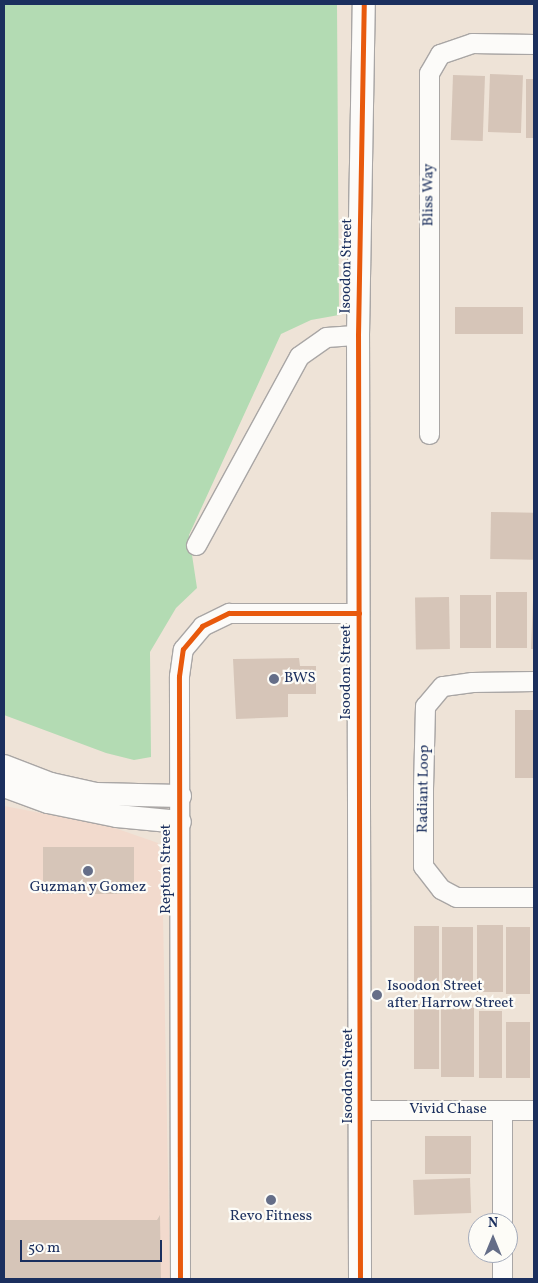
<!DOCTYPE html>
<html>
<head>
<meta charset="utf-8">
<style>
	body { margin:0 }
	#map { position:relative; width:538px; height:1283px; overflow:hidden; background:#eee3d7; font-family:Vollkorn,serif }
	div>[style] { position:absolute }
	.built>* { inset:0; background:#f2dacd }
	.green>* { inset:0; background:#b3dbb3 }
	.building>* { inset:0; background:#d6c5b8; transform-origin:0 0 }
	.roads { filter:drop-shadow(1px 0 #a9a6a5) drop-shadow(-1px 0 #a9a6a5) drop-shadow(0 1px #a9a6a5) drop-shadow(0 -1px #a9a6a5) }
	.minor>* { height:19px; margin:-9.5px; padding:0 9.5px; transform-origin:9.5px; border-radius:9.5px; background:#fcfbf9 }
	.tertiary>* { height:22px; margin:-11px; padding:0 11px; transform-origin:11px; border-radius:11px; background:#fcfbf9 }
	.cycleway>* { height:5px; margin:-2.5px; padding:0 2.5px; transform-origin:2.5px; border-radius:2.5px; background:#e8590c }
	.dots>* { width:14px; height:14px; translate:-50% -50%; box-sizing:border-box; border:2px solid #fdfcf7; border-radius:50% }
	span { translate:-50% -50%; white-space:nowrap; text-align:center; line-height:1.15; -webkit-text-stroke:4.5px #fdfcf7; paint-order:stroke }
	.street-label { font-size:15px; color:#1b2f5e }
	.poi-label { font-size:15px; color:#1b2f5e }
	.left { translate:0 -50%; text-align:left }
	.frame { position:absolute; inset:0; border:5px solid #1b2f5e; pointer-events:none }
	.north { position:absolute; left:468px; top:1213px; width:50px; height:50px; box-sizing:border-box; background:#fdfcf7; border:1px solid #a3aaba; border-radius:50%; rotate:0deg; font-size:14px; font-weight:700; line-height:20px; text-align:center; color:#1b2f5e }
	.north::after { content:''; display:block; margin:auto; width:18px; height:22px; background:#656e88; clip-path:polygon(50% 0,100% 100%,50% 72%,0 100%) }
	.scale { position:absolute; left:20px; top:1240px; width:142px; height:22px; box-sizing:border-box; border:2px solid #1b2f5e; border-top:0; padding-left:6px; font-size:15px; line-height:18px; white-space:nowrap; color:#1b2f5e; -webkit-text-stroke:4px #fdfcf7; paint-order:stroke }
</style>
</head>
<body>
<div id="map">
	<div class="built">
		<i style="clip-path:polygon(4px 806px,109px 826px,158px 843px,162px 863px,170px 1279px,4px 1279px)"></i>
	</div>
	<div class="green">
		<i style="clip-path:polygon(4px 4px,337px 4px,339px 315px,311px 320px,281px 334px,189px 535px,197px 588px,176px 608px,150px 652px,151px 757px,134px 760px,106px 753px,4px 715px)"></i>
	</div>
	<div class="building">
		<i style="left:490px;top:74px;width:33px;height:58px;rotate:2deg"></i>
		<i style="left:453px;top:75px;width:32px;height:65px;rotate:2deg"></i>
		<i style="left:526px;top:79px;width:8px;height:59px"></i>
		<i style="left:523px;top:307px;width:27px;height:68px;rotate:90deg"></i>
		<i style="left:491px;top:512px;width:43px;height:47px;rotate:1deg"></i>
		<i style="left:496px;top:592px;width:31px;height:56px"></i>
		<i style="left:460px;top:595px;width:31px;height:53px"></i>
		<i style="left:449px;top:597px;width:52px;height:34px;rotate:89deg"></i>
		<i style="clip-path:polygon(533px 601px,534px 601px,534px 649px,531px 649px)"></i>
		<i style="clip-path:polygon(299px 658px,300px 666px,316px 666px,316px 694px,288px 694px,288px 717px,236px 719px,233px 659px)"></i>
		<i style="left:515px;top:710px;width:19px;height:68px"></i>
		<i style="left:43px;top:847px;width:91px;height:47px"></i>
		<i style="left:477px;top:925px;width:26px;height:67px"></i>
		<i style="left:414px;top:926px;width:25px;height:63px"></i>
		<i style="left:442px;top:927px;width:31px;height:61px"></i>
		<i style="left:506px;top:927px;width:24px;height:67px"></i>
		<i style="left:414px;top:1002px;width:25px;height:67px"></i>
		<i style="left:441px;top:1003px;width:33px;height:74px"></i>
		<i style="left:479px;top:1011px;width:23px;height:67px"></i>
		<i style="left:506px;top:1022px;width:24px;height:56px"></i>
		<i style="left:425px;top:1136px;width:46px;height:38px"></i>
		<i style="left:470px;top:1178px;width:35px;height:57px;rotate:88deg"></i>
		<i style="clip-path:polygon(160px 1215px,161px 1279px,4px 1279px,4px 1220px,157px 1220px)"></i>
	</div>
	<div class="roads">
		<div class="minor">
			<i style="left:429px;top:434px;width:361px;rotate:-90deg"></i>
			<i style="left:429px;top:73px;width:22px;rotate:-60deg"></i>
			<i style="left:440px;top:54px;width:34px;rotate:-19deg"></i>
			<i style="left:472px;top:43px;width:62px;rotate:0.9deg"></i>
			<i style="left:196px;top:545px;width:215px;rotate:-61.4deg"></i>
			<i style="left:299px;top:356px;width:33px;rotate:-35deg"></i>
			<i style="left:326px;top:337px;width:32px;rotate:-4deg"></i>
			<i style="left:534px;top:681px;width:62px;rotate:179.1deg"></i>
			<i style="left:472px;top:682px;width:30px;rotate:172deg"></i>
			<i style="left:442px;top:686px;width:26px;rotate:130deg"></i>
			<i style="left:425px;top:706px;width:83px;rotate:91.4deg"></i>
			<i style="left:423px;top:789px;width:77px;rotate:90deg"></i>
			<i style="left:423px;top:866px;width:29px;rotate:52deg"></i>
			<i style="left:441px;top:889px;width:17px;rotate:28deg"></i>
			<i style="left:456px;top:897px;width:78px"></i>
			<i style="left:361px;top:1110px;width:173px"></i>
			<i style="left:502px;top:1110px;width:113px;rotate:90deg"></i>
			<i style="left:502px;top:1253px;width:26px;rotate:90deg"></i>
			<i style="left:180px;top:1279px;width:603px;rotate:-90.1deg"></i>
			<i style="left:179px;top:676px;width:27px;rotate:-82deg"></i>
			<i style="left:183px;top:649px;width:30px;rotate:-50deg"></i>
			<i style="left:202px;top:626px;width:30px;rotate:-26deg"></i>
			<i style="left:229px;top:613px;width:130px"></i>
		</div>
		<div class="tertiary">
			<i style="left:4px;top:766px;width:50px;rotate:21deg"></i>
			<i style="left:51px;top:784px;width:46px;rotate:12.5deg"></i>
			<i style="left:96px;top:794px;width:84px;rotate:1.4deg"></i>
			<i style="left:4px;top:786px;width:47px;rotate:20deg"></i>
			<i style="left:48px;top:802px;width:70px;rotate:11.5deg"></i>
			<i style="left:117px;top:816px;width:63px;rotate:5.4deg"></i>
			<i style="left:360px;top:1279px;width:944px;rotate:-90.12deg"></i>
			<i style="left:358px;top:335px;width:331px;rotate:-89deg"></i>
		</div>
	</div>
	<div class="cycleway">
		<i style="left:180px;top:1279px;width:603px;rotate:-90.1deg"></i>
		<i style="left:179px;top:676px;width:27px;rotate:-82deg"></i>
		<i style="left:183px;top:649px;width:30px;rotate:-50deg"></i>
		<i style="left:202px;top:626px;width:30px;rotate:-26deg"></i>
		<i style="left:229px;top:613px;width:130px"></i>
		<i style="left:360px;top:1279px;width:944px;rotate:-90.12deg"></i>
		<i style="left:358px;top:335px;width:331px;rotate:-89deg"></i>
	</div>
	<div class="dots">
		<i style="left:274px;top:679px;background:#656e88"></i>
		<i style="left:88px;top:871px;background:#656e88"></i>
		<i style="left:377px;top:995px;background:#656e88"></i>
		<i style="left:271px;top:1200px;background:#656e88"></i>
	</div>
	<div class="street-label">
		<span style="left:429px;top:195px;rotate:-90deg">Bliss Way</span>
		<span style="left:347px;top:266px;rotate:-89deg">Isoodon Street</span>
		<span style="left:347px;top:672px;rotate:-90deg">Isoodon Street</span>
		<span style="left:424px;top:789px;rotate:-89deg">Radiant Loop</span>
		<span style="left:167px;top:869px;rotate:-90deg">Repton Street</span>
		<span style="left:349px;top:1076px;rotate:-90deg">Isoodon Street</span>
		<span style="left:448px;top:1110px">Vivid Chase</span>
	</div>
	<div class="poi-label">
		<span class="left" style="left:284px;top:679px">BWS</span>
		<span style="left:88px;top:888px">Guzman y Gomez</span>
		<span class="left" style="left:387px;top:995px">Isoodon Street<br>after Harrow Street</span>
		<span style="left:271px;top:1217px">Revo Fitness</span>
	</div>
	<div class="frame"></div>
	<div class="north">N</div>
	<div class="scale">50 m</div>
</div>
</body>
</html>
